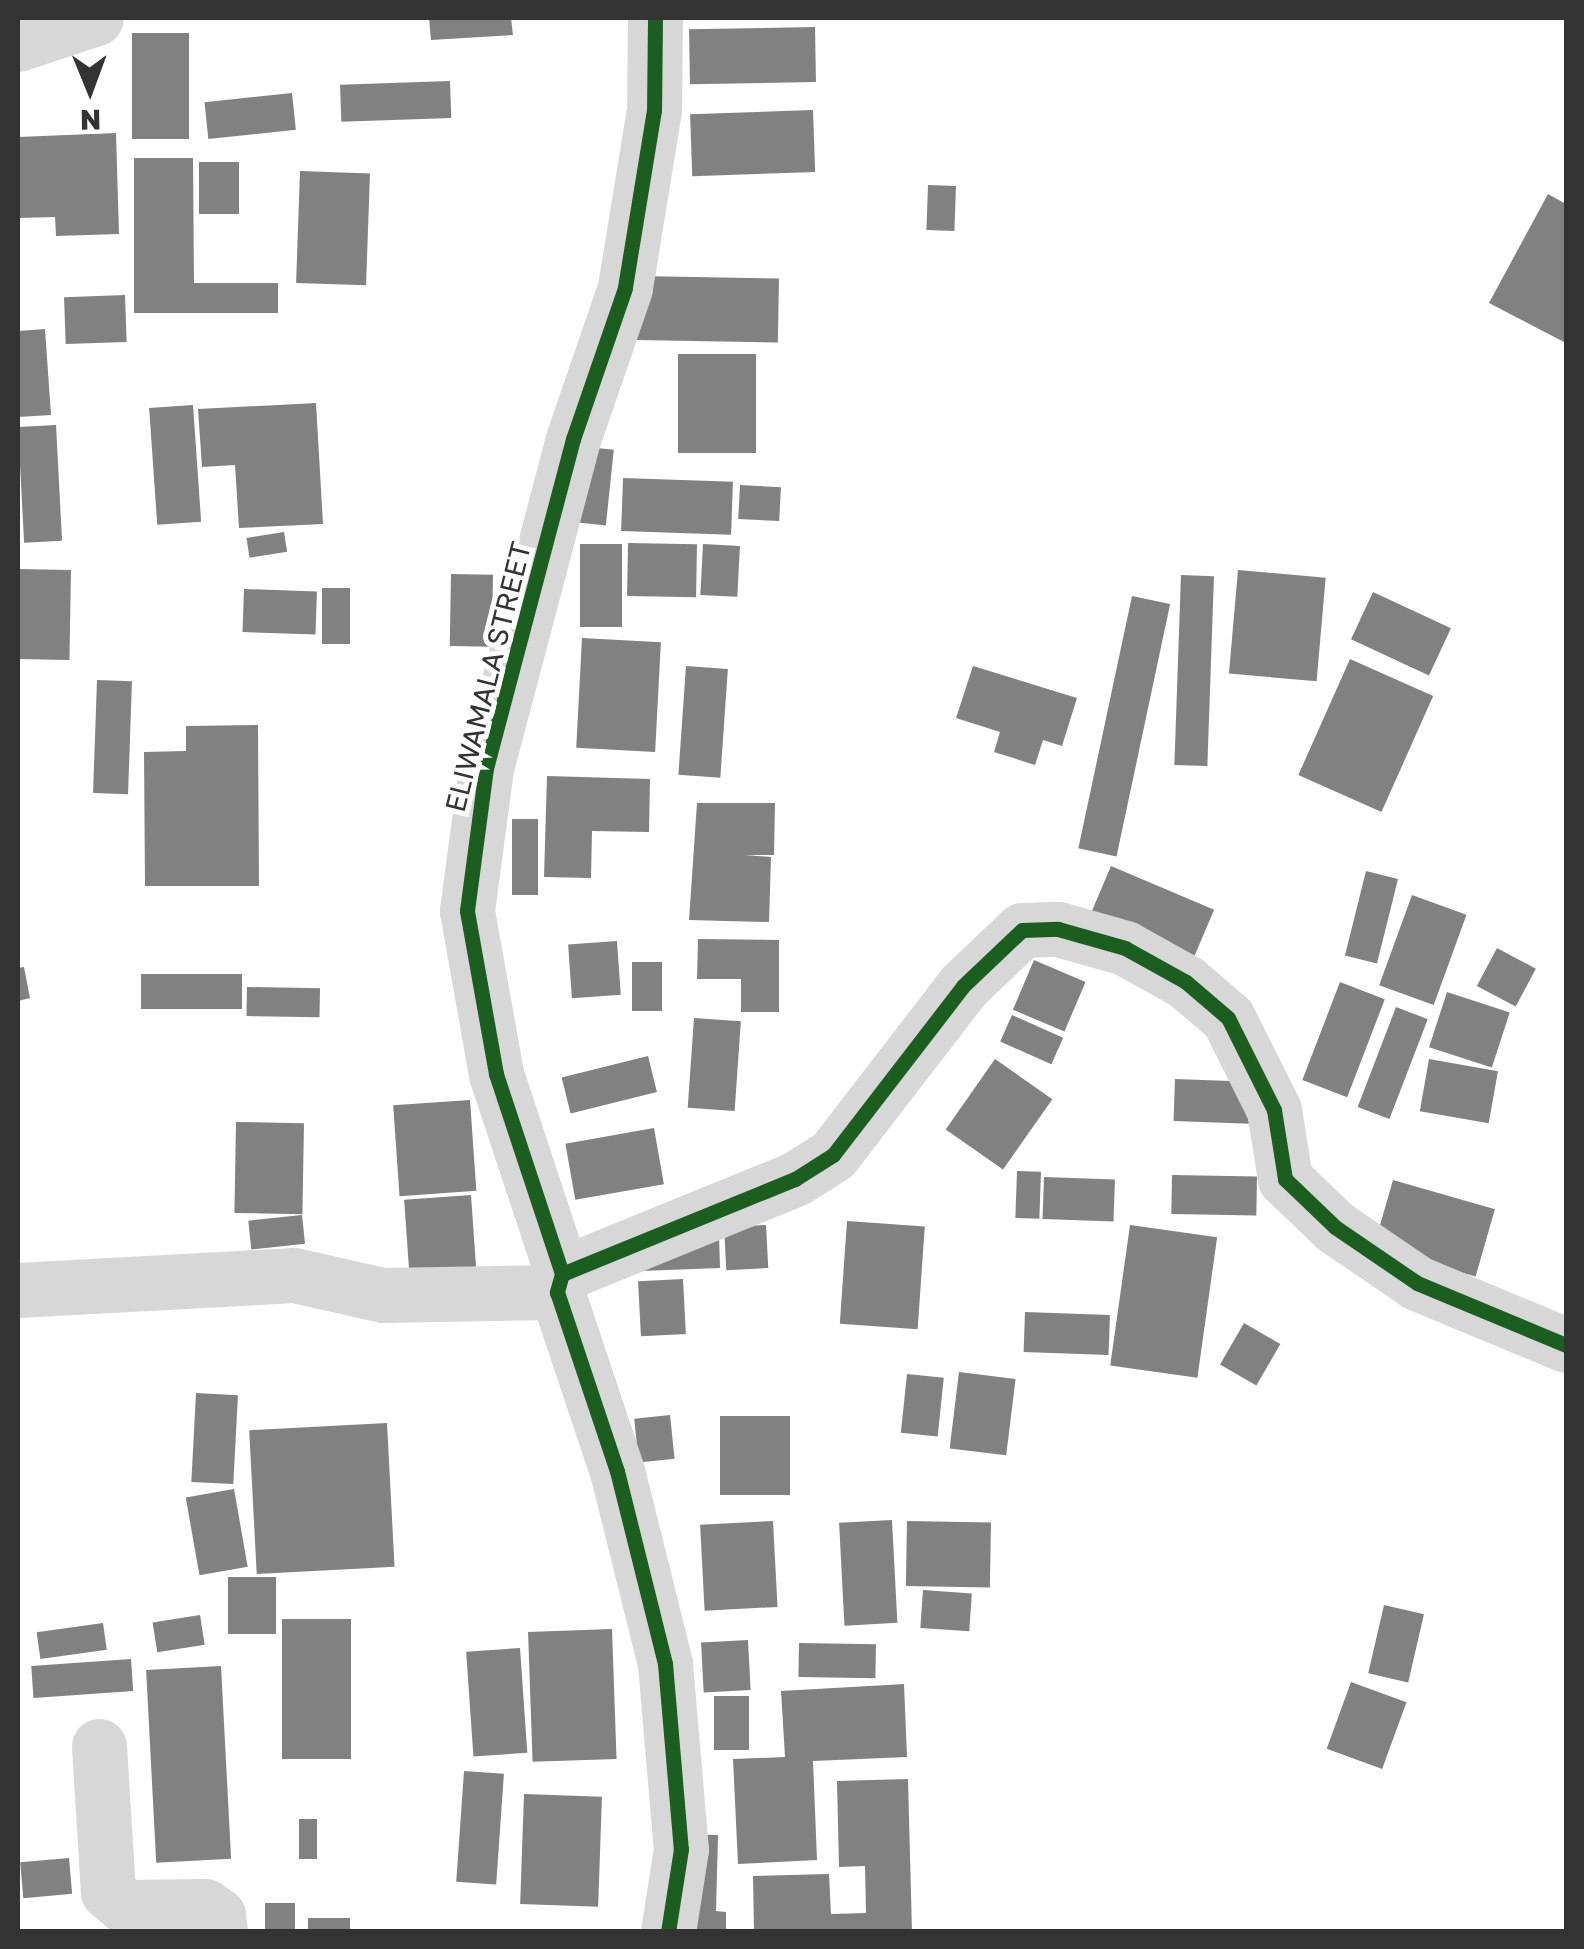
<!DOCTYPE html>
<html>
<head>
<meta charset="utf-8">
<style>
	body { margin:0 }
	#map { position:relative; width:1584px; height:1949px; overflow:hidden; background:#fff; font-family:"Golos Text",sans-serif }
	div>[style] { position:absolute }
	.building>* { inset:0; background:#818181; transform-origin:0 0 }
	.minor>* { height:55px; margin:-27.5px; padding:0 27.5px; transform-origin:27.5px; border-radius:27.5px; background:#d7d7d7 }
	.cycleway>* { height:15px; margin:-7.5px; padding:0 7.5px; transform-origin:7.5px; border-radius:7.5px; background:#1b5e20 }
	span { translate:-50% -50%; white-space:nowrap; text-align:center; line-height:1.15; -webkit-text-stroke:10px #fff; paint-order:stroke }
	.street-label { font-size:28px; color:#333 }
	.frame { position:absolute; inset:0; border:20px solid #333; pointer-events:none }
	.north { position:absolute; left:40px; top:40px; width:100px; height:100px; -webkit-text-stroke:8px #fff; paint-order:stroke; rotate:179deg; font-size:28px; font-weight:700; line-height:40px; text-align:center; color:#333 }
	.north::after { content:''; display:block; margin:auto; width:35px; height:45px; background:#333; clip-path:polygon(50% 0,100% 100%,50% 72%,0 100%) }
</style>
</head>
<body>
<div id="map">
	<div class="building">
		<i style="clip-path:polygon(429px 18px,511px 18px,513px 35px,431px 40px)"></i>
		<i style="left:815px;top:27px;width:55px;height:126px;rotate:89deg"></i>
		<i style="left:132px;top:33px;width:57px;height:106px"></i>
		<i style="left:450px;top:81px;width:37px;height:110px;rotate:88deg"></i>
		<i style="left:292px;top:93px;width:37px;height:88px;rotate:84deg"></i>
		<i style="left:813px;top:110px;width:62px;height:123px;rotate:88deg"></i>
		<i style="clip-path:polygon(116px 133px,119px 234px,56px 236px,55px 217px,18px 218px,18px 137px)"></i>
		<i style="clip-path:polygon(134px 158px,193px 158px,194px 283px,278px 283px,278px 313px,134px 313px)"></i>
		<i style="left:199px;top:162px;width:40px;height:52px"></i>
		<i style="left:300px;top:171px;width:70px;height:112px;rotate:2deg"></i>
		<i style="left:928px;top:185px;width:28px;height:45px;rotate:2deg"></i>
		<i style="clip-path:polygon(1548px 194px,1566px 204px,1566px 343px,1489px 303px)"></i>
		<i style="left:638px;top:276px;width:141px;height:64px;rotate:1deg"></i>
		<i style="left:125px;top:295px;width:47px;height:61px;rotate:88deg"></i>
		<i style="clip-path:polygon(45px 329px,51px 415px,18px 417px,18px 331px)"></i>
		<i style="left:678px;top:354px;width:78px;height:99px"></i>
		<i style="clip-path:polygon(316px 403px,323px 524px,239px 528px,235px 465px,202px 467px,198px 409px)"></i>
		<i style="left:193px;top:405px;width:117px;height:44px;rotate:86deg"></i>
		<i style="left:56px;top:425px;width:116px;height:38px;rotate:87deg"></i>
		<i style="left:577px;top:446px;width:37px;height:76px;rotate:6deg"></i>
		<i style="left:623px;top:478px;width:110px;height:53px;rotate:2deg"></i>
		<i style="left:740px;top:485px;width:41px;height:34px;rotate:3deg"></i>
		<i style="left:284px;top:532px;width:20px;height:38px;rotate:81deg"></i>
		<i style="left:628px;top:543px;width:69px;height:53px;rotate:1deg"></i>
		<i style="left:580px;top:544px;width:42px;height:83px"></i>
		<i style="left:703px;top:544px;width:37px;height:51px;rotate:3deg"></i>
		<i style="left:18px;top:569px;width:53px;height:90px;rotate:1deg"></i>
		<i style="left:1238px;top:570px;width:88px;height:104px;rotate:5deg"></i>
		<i style="left:451px;top:574px;width:42px;height:72px;rotate:1deg"></i>
		<i style="left:1181px;top:575px;width:33px;height:190px;rotate:2deg"></i>
		<i style="left:322px;top:588px;width:28px;height:56px"></i>
		<i style="left:244px;top:589px;width:73px;height:43px;rotate:2deg"></i>
		<i style="left:1373px;top:592px;width:86px;height:52px;rotate:25deg"></i>
		<i style="left:1132px;top:596px;width:39px;height:258px;rotate:12deg"></i>
		<i style="left:582px;top:638px;width:79px;height:110px;rotate:3deg"></i>
		<i style="left:1350px;top:659px;width:91px;height:127px;rotate:24deg"></i>
		<i style="left:686px;top:666px;width:42px;height:109px;rotate:4deg"></i>
		<i style="clip-path:polygon(973px 666px,1077px 698px,1062px 746px,1043px 740px,1035px 765px,994px 752px,1000px 732px,956px 718px)"></i>
		<i style="left:97px;top:680px;width:35px;height:113px;rotate:2deg"></i>
		<i style="clip-path:polygon(258px 725px,259px 886px,145px 886px,144px 752px,186px 751px,186px 726px)"></i>
		<i style="clip-path:polygon(547px 776px,650px 779px,649px 832px,592px 831px,591px 878px,544px 877px)"></i>
		<i style="clip-path:polygon(697px 803px,775px 803px,774px 855px,745px 855px,771px 857px,769px 922px,689px 920px)"></i>
		<i style="left:512px;top:819px;width:26px;height:76px"></i>
		<i style="left:1111px;top:866px;width:112px;height:57px;rotate:23deg"></i>
		<i style="left:1366px;top:871px;width:33px;height:87px;rotate:14deg"></i>
		<i style="left:1412px;top:895px;width:58px;height:96px;rotate:20deg"></i>
		<i style="clip-path:polygon(698px 939px,779px 940px,779px 1012px,741px 1012px,741px 979px,697px 979px)"></i>
		<i style="left:617px;top:941px;width:54px;height:49px;rotate:86deg"></i>
		<i style="left:1497px;top:948px;width:44px;height:43px;rotate:28deg"></i>
		<i style="left:1034px;top:960px;width:56px;height:54px;rotate:23deg"></i>
		<i style="left:632px;top:962px;width:30px;height:49px"></i>
		<i style="clip-path:polygon(24px 967px,30px 998px,18px 1001px,18px 968px)"></i>
		<i style="left:141px;top:974px;width:101px;height:35px"></i>
		<i style="left:1340px;top:982px;width:48px;height:105px;rotate:21deg"></i>
		<i style="left:247px;top:987px;width:73px;height:29px;rotate:1deg"></i>
		<i style="left:1447px;top:992px;width:66px;height:58px;rotate:18deg"></i>
		<i style="left:1396px;top:1007px;width:34px;height:107px;rotate:21deg"></i>
		<i style="left:1012px;top:1015px;width:56px;height:29px;rotate:24deg"></i>
		<i style="left:694px;top:1018px;width:47px;height:90px;rotate:4deg"></i>
		<i style="left:648px;top:1056px;width:37px;height:89px;rotate:76deg"></i>
		<i style="left:995px;top:1059px;width:70px;height:86px;rotate:35deg"></i>
		<i style="left:1429px;top:1059px;width:70px;height:53px;rotate:10deg"></i>
		<i style="left:1175px;top:1079px;width:76px;height:42px;rotate:2deg"></i>
		<i style="left:470px;top:1100px;width:91px;height:77px;rotate:86deg"></i>
		<i style="left:236px;top:1122px;width:68px;height:91px;rotate:1deg"></i>
		<i style="left:654px;top:1128px;width:57px;height:90px;rotate:80deg"></i>
		<i style="left:1017px;top:1171px;width:24px;height:47px;rotate:2deg"></i>
		<i style="left:1172px;top:1175px;width:85px;height:39px;rotate:1deg"></i>
		<i style="left:1044px;top:1177px;width:71px;height:42px;rotate:2deg"></i>
		<i style="left:1393px;top:1180px;width:106px;height:70px;rotate:16deg"></i>
		<i style="left:471px;top:1195px;width:74px;height:67px;rotate:86deg"></i>
		<i style="left:302px;top:1215px;width:29px;height:54px;rotate:84deg"></i>
		<i style="left:847px;top:1221px;width:78px;height:103px;rotate:4deg"></i>
		<i style="left:766px;top:1225px;width:43px;height:42px;rotate:87deg"></i>
		<i style="left:1130px;top:1225px;width:88px;height:142px;rotate:8deg"></i>
		<i style="clip-path:polygon(719px 1236px,720px 1268px,640px 1271px)"></i>
		<i style="left:683px;top:1279px;width:55px;height:45px;rotate:87deg"></i>
		<i style="left:1025px;top:1312px;width:85px;height:40px;rotate:2deg"></i>
		<i style="left:1244px;top:1323px;width:42px;height:48px;rotate:30deg"></i>
		<i style="left:959px;top:1372px;width:57px;height:77px;rotate:7deg"></i>
		<i style="left:907px;top:1374px;width:37px;height:59px;rotate:6deg"></i>
		<i style="left:196px;top:1393px;width:42px;height:89px;rotate:3deg"></i>
		<i style="left:670px;top:1415px;width:44px;height:36px;rotate:84deg"></i>
		<i style="left:720px;top:1416px;width:70px;height:79px"></i>
		<i style="left:387px;top:1423px;width:144px;height:138px;rotate:87deg"></i>
		<i style="left:234px;top:1489px;width:79px;height:49px;rotate:80deg"></i>
		<i style="left:892px;top:1520px;width:103px;height:53px;rotate:87deg"></i>
		<i style="left:773px;top:1521px;width:86px;height:73px;rotate:87deg"></i>
		<i style="left:907px;top:1521px;width:84px;height:65px;rotate:1deg"></i>
		<i style="left:228px;top:1577px;width:48px;height:57px"></i>
		<i style="left:923px;top:1590px;width:49px;height:38px;rotate:4deg"></i>
		<i style="left:1384px;top:1605px;width:41px;height:70px;rotate:13deg"></i>
		<i style="left:200px;top:1615px;width:30px;height:48px;rotate:81deg"></i>
		<i style="left:351px;top:1619px;width:140px;height:69px;rotate:90deg"></i>
		<i style="left:103px;top:1623px;width:27px;height:67px;rotate:82deg"></i>
		<i style="left:612px;top:1629px;width:130px;height:84px;rotate:88deg"></i>
		<i style="left:748px;top:1640px;width:50px;height:47px;rotate:87deg"></i>
		<i style="left:799px;top:1643px;width:77px;height:34px;rotate:1deg"></i>
		<i style="left:520px;top:1648px;width:105px;height:54px;rotate:86deg"></i>
		<i style="left:131px;top:1659px;width:32px;height:100px;rotate:86deg"></i>
		<i style="left:221px;top:1666px;width:193px;height:75px;rotate:87deg"></i>
		<i style="left:1351px;top:1682px;width:59px;height:71px;rotate:20deg"></i>
		<i style="clip-path:polygon(904px 1684px,907px 1757px,813px 1761px,817px 1860px,738px 1864px,733px 1759px,785px 1757px,781px 1691px)"></i>
		<i style="left:714px;top:1696px;width:35px;height:54px"></i>
		<i style="left:464px;top:1771px;width:40px;height:111px;rotate:4deg"></i>
		<i style="clip-path:polygon(908px 1779px,912px 1932px,754px 1932px,753px 1876px,829px 1874px,831px 1914px,866px 1913px,865px 1866px,839px 1867px,837px 1781px)"></i>
		<i style="left:524px;top:1794px;width:78px;height:110px;rotate:2deg"></i>
		<i style="left:299px;top:1819px;width:18px;height:40px"></i>
		<i style="clip-path:polygon(673px 1834px,718px 1835px,716px 1911px,726px 1912px,726px 1932px,672px 1932px)"></i>
		<i style="left:69px;top:1858px;width:36px;height:49px;rotate:85deg"></i>
		<i style="left:265px;top:1903px;width:30px;height:29px"></i>
		<i style="left:308px;top:1918px;width:42px;height:14px"></i>
	</div>
	<div class="minor">
		<i style="left:655px;top:18px;width:92px;rotate:90.6deg"></i>
		<i style="left:654px;top:110px;width:180px;rotate:99.3deg"></i>
		<i style="left:625px;top:288px;width:160px;rotate:109deg"></i>
		<i style="left:573px;top:439px;width:340px;rotate:104.8deg"></i>
		<i style="left:486px;top:768px;width:144px;rotate:97.6deg"></i>
		<i style="left:467px;top:911px;width:166px;rotate:79.9deg"></i>
		<i style="left:496px;top:1074px;width:211px;rotate:71.7deg"></i>
		<i style="left:562px;top:1274px;width:19px;rotate:106deg"></i>
		<i style="left:557px;top:1292px;width:189px;rotate:71.5deg"></i>
		<i style="left:617px;top:1471px;width:199px;rotate:76deg"></i>
		<i style="left:665px;top:1664px;width:186px;rotate:85.1deg"></i>
		<i style="left:681px;top:1849px;width:84px;rotate:98.9deg"></i>
		<i style="left:18px;top:44px;width:82px;rotate:-18.4deg"></i>
		<i style="left:562px;top:1274px;width:252px;rotate:-22.2deg"></i>
		<i style="left:795px;top:1179px;width:45px;rotate:-32.3deg"></i>
		<i style="left:833px;top:1155px;width:213px;rotate:-52.4deg"></i>
		<i style="left:963px;top:986px;width:81px;rotate:-43.5deg"></i>
		<i style="left:1022px;top:930px;width:36px;rotate:-2deg"></i>
		<i style="left:1058px;top:929px;width:70px;rotate:15.8deg"></i>
		<i style="left:1125px;top:948px;width:70px;rotate:29.1deg"></i>
		<i style="left:1186px;top:982px;width:55px;rotate:40.6deg"></i>
		<i style="left:1228px;top:1018px;width:103px;rotate:63.4deg"></i>
		<i style="left:1274px;top:1110px;width:70px;rotate:80.9deg"></i>
		<i style="left:1285px;top:1179px;width:69px;rotate:43.8deg"></i>
		<i style="left:1335px;top:1227px;width:99px;rotate:34.3deg"></i>
		<i style="left:1417px;top:1283px;width:161px;rotate:22.6deg"></i>
		<i style="left:18px;top:1290px;width:276px;rotate:-3.1deg"></i>
		<i style="left:294px;top:1275px;width:91px;rotate:12.7deg"></i>
		<i style="left:383px;top:1295px;width:174px;rotate:-1deg"></i>
		<i style="left:99px;top:1746px;width:146px;rotate:86.5deg"></i>
		<i style="left:108px;top:1892px;width:23px;rotate:40deg"></i>
		<i style="left:126px;top:1907px;width:79px;rotate:-0.7deg"></i>
		<i style="left:205px;top:1906px;width:16px;rotate:35deg"></i>
		<i style="left:218px;top:1915px;width:17px;rotate:83deg"></i>
	</div>
	<div class="cycleway">
		<i style="left:655px;top:18px;width:92px;rotate:90.6deg"></i>
		<i style="left:654px;top:110px;width:180px;rotate:99.3deg"></i>
		<i style="left:625px;top:288px;width:160px;rotate:109deg"></i>
		<i style="left:573px;top:439px;width:340px;rotate:104.8deg"></i>
		<i style="left:486px;top:768px;width:144px;rotate:97.6deg"></i>
		<i style="left:467px;top:911px;width:166px;rotate:79.9deg"></i>
		<i style="left:496px;top:1074px;width:211px;rotate:71.7deg"></i>
		<i style="left:562px;top:1274px;width:19px;rotate:106deg"></i>
		<i style="left:557px;top:1292px;width:189px;rotate:71.5deg"></i>
		<i style="left:617px;top:1471px;width:199px;rotate:76deg"></i>
		<i style="left:665px;top:1664px;width:186px;rotate:85.1deg"></i>
		<i style="left:681px;top:1849px;width:84px;rotate:98.9deg"></i>
		<i style="left:562px;top:1274px;width:252px;rotate:-22.2deg"></i>
		<i style="left:795px;top:1179px;width:45px;rotate:-32.3deg"></i>
		<i style="left:833px;top:1155px;width:213px;rotate:-52.4deg"></i>
		<i style="left:963px;top:986px;width:81px;rotate:-43.5deg"></i>
		<i style="left:1022px;top:930px;width:36px;rotate:-2deg"></i>
		<i style="left:1058px;top:929px;width:70px;rotate:15.8deg"></i>
		<i style="left:1125px;top:948px;width:70px;rotate:29.1deg"></i>
		<i style="left:1186px;top:982px;width:55px;rotate:40.6deg"></i>
		<i style="left:1228px;top:1018px;width:103px;rotate:63.4deg"></i>
		<i style="left:1274px;top:1110px;width:70px;rotate:80.9deg"></i>
		<i style="left:1285px;top:1179px;width:69px;rotate:43.8deg"></i>
		<i style="left:1335px;top:1227px;width:99px;rotate:34.3deg"></i>
		<i style="left:1417px;top:1283px;width:161px;rotate:22.6deg"></i>
	</div>
	<div class="street-label">
		<span style="left:488px;top:677px;rotate:-76deg">ELIWAMALA STREET</span>
	</div>
	<div class="frame"></div>
	<div class="north">N</div>
</div>
</body>
</html>
